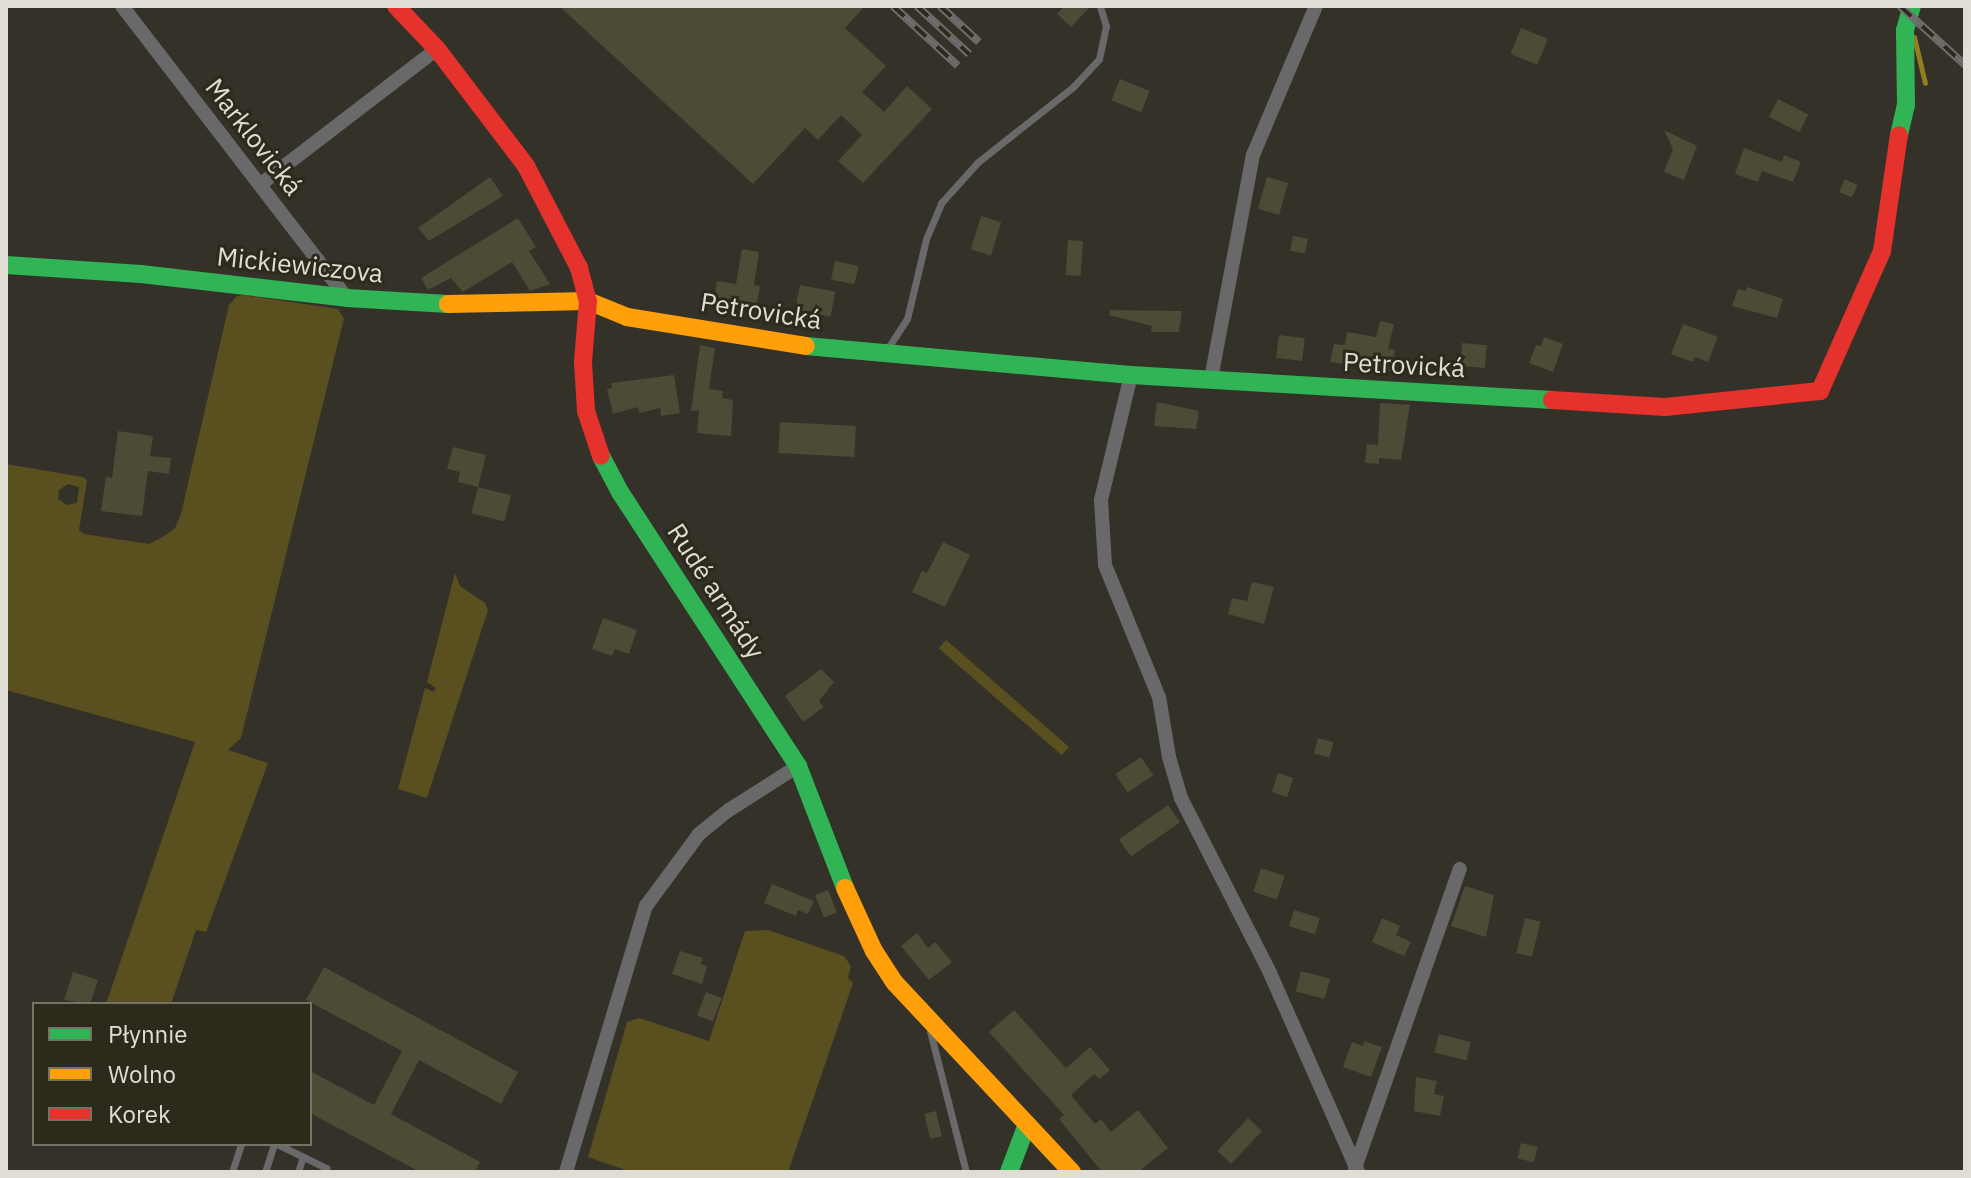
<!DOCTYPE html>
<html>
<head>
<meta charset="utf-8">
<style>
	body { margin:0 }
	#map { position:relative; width:1971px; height:1178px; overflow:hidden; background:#343129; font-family:"IBM Plex Sans",sans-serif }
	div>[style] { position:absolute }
	.green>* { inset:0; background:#5a4f1e; transform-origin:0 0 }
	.stream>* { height:5px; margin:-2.5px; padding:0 2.5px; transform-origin:2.5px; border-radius:2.5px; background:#927e21 }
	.building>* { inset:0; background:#4d4a36; transform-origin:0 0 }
	.lane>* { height:7px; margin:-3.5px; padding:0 3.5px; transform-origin:3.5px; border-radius:3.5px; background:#6a696a }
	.street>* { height:14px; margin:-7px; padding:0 7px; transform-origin:7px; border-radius:7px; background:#6a696a }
	.fast>* { height:18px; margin:-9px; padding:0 9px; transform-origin:9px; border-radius:9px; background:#30b455 }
	.slow>* { height:18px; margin:-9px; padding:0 9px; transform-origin:9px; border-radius:9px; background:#ff9f0a }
	.jam>* { height:18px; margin:-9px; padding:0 9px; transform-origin:9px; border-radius:9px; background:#e5322d }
	.rail>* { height:8px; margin-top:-4px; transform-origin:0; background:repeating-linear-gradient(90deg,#2d2a1c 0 15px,#6f6d6b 0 30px); box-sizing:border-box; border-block:2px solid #6f6d6b }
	span { translate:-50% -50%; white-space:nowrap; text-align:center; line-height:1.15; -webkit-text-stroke:6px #2d2a1c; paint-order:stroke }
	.street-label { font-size:26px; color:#e0ded4 }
	.frame { position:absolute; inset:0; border:8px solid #e0ded4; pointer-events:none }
	.legend { position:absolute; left:32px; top:1002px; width:280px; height:144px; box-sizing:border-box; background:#2d2a1c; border:2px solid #757266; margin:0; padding:10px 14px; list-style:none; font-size:24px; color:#e0ded4 }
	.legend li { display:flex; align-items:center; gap:16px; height:40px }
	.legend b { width:40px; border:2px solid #757266 }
</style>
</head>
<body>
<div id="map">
	<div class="green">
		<i style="clip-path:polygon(evenodd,243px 295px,338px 309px,344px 318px,241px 738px,228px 750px,268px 763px,206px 932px,196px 930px,171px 1004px,106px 1004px,195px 742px,6px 690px,6px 464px,83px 477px,87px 481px,79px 530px,84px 534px,149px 544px,163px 537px,175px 528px,181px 514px,229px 305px,237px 296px,243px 295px,68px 484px,79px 487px,77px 503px,67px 505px,58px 499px,59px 490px,68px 484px)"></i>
		<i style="clip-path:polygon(455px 573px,460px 586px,485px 603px,488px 610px,427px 798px,398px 789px,425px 688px,434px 692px,436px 688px,427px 682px)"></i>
		<i style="left:946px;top:640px;width:163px;height:11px;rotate:41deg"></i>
		<i style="clip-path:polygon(768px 930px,844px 956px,851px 966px,848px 978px,853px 983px,788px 1172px,631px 1172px,588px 1157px,627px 1022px,639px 1018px,709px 1041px,745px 931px)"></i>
	</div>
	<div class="stream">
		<i style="left:1914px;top:37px;width:47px;rotate:76.6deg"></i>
	</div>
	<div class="building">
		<i style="clip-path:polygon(559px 6px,865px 6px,845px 28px,886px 66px,862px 92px,884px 112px,907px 86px,932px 109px,863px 183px,838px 161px,862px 135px,841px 115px,818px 140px,805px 128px,753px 184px)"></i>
		<i style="clip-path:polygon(1064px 6px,1091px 6px,1071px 27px,1057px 14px)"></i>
		<i style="left:1521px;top:28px;width:29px;height:28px;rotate:22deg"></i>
		<i style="left:1120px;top:79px;width:32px;height:23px;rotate:22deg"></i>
		<i style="left:1778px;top:99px;width:34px;height:20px;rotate:27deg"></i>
		<i style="clip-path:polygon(1664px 130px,1697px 146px,1684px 180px,1664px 172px,1673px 149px)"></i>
		<i style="clip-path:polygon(1744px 148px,1782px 162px,1784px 155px,1801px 162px,1793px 182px,1762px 171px,1758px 182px,1735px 174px)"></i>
		<i style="clip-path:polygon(490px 177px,503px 196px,429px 241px,418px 228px)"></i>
		<i style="left:1267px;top:177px;width:22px;height:33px;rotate:16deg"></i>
		<i style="left:1845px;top:179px;width:14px;height:14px;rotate:25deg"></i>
		<i style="left:981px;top:216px;width:21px;height:35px;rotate:17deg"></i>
		<i style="clip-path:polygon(518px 218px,536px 247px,529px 251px,550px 284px,530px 291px,512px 262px,463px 292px,451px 278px,428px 290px,421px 278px)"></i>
		<i style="left:1293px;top:236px;width:15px;height:15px;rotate:11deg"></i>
		<i style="left:1068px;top:240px;width:15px;height:35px;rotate:4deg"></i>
		<i style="clip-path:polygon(742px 249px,759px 252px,754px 285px,760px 286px,756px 308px,714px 301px,717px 281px,736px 284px)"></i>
		<i style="left:835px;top:261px;width:24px;height:19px;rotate:12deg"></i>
		<i style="left:800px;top:285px;width:36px;height:25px;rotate:11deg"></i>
		<i style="clip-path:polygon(1747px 287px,1783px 299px,1777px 318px,1732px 306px,1738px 289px,1745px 291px)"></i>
		<i style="clip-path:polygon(1110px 310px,1182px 311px,1179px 332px,1151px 332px,1152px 326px,1109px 315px)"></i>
		<i style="clip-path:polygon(1380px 321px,1394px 324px,1388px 349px,1395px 350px,1391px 372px,1330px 362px,1334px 344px,1345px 345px,1347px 332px,1376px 337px)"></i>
		<i style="clip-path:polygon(1683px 324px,1718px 337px,1708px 362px,1695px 357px,1693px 362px,1671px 354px)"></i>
		<i style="left:1279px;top:335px;width:26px;height:23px;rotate:7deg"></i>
		<i style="clip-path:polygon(1544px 337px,1563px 344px,1553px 372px,1529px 363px,1536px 345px,1541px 346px)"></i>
		<i style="left:1462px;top:343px;width:25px;height:23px;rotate:5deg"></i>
		<i style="clip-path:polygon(700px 345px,715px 348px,709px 389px,723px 391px,722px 398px,733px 400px,731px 436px,697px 433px,699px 410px,691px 411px)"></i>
		<i style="clip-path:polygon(674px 375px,680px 413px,661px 416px,660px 408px,639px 413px,638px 407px,613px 414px,607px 389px,612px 388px,611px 383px)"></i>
		<i style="clip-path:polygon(1157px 402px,1199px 411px,1196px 429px,1154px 426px)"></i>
		<i style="clip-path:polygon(1380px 403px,1410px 405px,1401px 460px,1379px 458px,1379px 464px,1365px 463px,1367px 444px,1378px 445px)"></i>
		<i style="left:780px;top:422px;width:76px;height:31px;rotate:3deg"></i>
		<i style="clip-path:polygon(118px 431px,153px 436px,150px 456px,171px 458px,169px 474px,148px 471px,142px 516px,101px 511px,106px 477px,112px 478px)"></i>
		<i style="clip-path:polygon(453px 447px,486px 455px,478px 487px,458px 482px,460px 472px,447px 469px)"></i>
		<i style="left:478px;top:487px;width:34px;height:27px;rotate:14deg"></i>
		<i style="clip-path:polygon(943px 542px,970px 555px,945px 607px,912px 592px,922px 571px,927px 573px)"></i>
		<i style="clip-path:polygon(1252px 582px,1274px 587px,1264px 624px,1228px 614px,1232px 598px,1247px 601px)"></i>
		<i style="clip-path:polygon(603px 618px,637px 630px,629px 654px,615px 649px,612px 656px,592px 649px)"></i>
		<i style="clip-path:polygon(821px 669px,834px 682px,819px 701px,824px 707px,803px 722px,785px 696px)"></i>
		<i style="left:1318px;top:738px;width:16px;height:16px;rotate:15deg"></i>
		<i style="left:1141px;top:757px;width:22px;height:31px;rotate:56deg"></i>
		<i style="left:1278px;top:773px;width:16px;height:20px;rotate:18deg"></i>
		<i style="left:1168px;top:805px;width:21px;height:60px;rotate:55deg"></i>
		<i style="left:1261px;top:868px;width:25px;height:25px;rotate:18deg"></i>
		<i style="clip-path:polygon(772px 884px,814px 901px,808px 914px,798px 910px,796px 916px,764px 903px)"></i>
		<i style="clip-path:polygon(1465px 886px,1494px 895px,1486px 937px,1451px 926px)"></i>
		<i style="left:828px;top:890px;width:24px;height:14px;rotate:68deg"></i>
		<i style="left:1294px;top:910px;width:27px;height:17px;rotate:17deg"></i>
		<i style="clip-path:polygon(1382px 918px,1400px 926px,1396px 935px,1411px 942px,1404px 956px,1372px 942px)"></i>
		<i style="left:1525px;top:918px;width:16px;height:36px;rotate:14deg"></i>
		<i style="clip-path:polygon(917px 933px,928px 948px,935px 942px,952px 962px,929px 980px,901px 946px)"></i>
		<i style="clip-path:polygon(680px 951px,703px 958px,701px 964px,707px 966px,702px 984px,672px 974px)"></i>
		<i style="clip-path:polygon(324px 967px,518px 1072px,501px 1104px,419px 1060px,391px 1114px,480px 1162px,475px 1172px,420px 1172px,310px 1113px,310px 1071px,374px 1105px,402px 1051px,306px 1000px)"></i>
		<i style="left:1301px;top:971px;width:30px;height:21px;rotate:15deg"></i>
		<i style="clip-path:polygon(73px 972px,98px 980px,90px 1004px,64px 1000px)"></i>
		<i style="left:706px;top:992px;width:17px;height:25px;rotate:21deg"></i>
		<i style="clip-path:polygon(1014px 1010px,1066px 1068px,1090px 1047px,1110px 1070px,1099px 1079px,1094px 1074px,1071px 1095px,1095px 1124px,1101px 1119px,1111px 1132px,1138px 1110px,1168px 1148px,1138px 1172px,1102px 1172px,1059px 1119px,1064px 1115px,989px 1032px)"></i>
		<i style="left:1439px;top:1034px;width:33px;height:19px;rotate:14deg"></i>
		<i style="clip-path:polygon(1364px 1041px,1382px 1047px,1371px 1077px,1343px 1067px,1352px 1042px,1363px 1046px)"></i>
		<i style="clip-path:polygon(1416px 1077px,1437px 1081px,1434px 1094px,1444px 1096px,1440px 1116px,1414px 1111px)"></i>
		<i style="left:936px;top:1111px;width:26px;height:12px;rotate:77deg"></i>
		<i style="left:1248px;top:1118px;width:19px;height:45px;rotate:43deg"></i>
		<i style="left:1521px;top:1143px;width:17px;height:16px;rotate:13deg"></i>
	</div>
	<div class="lane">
		<i style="left:886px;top:351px;width:38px;rotate:-57deg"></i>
		<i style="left:907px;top:319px;width:82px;rotate:-76.6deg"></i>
		<i style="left:926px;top:239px;width:39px;rotate:-67deg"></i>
		<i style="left:941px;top:203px;width:55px;rotate:-47.9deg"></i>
		<i style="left:978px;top:162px;width:121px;rotate:-38.3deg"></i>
		<i style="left:1073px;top:87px;width:38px;rotate:-47deg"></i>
		<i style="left:1099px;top:59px;width:34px;rotate:-78deg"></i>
		<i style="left:1106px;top:26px;width:21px;rotate:-107deg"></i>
		<i style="left:930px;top:1031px;width:146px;rotate:75.7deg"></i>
		<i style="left:277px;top:1144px;width:55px;rotate:26.1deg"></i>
		<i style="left:326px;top:1168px;width:4px;rotate:104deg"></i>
		<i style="left:232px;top:1172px;width:29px;rotate:-72deg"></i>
		<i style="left:265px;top:1172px;width:29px;rotate:-72deg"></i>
		<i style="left:298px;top:1172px;width:16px;rotate:-72deg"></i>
	</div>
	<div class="street">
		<i style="left:122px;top:6px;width:369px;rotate:52.4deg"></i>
		<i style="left:261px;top:184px;width:222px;rotate:-37.5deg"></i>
		<i style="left:1131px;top:375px;width:129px;rotate:103.5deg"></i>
		<i style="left:1101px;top:500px;width:65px;rotate:86.5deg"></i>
		<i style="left:1105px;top:565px;width:143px;rotate:67.8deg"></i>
		<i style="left:1159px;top:697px;width:61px;rotate:80.5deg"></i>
		<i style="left:1169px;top:757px;width:43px;rotate:73.7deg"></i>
		<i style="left:1181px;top:798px;width:196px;rotate:63deg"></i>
		<i style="left:1270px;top:973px;width:218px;rotate:66.1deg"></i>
		<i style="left:1211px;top:379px;width:228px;rotate:-79.4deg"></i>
		<i style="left:1253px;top:155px;width:162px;rotate:-67.1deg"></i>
		<i style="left:1355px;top:1168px;width:317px;rotate:-70.7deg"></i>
		<i style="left:566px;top:1172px;width:278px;rotate:-73.3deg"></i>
		<i style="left:646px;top:906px;width:89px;rotate:-53.6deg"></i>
		<i style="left:699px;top:834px;width:38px;rotate:-39deg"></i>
		<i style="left:729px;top:810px;width:82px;rotate:-32.5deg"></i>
	</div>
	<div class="fast">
		<i style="left:1899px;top:135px;width:31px;rotate:-77deg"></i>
		<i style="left:1906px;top:105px;width:75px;rotate:-90.8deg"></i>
		<i style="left:1905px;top:30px;width:25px;rotate:-74deg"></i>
		<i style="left:6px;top:265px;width:135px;rotate:3.8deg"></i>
		<i style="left:141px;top:274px;width:207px;rotate:6.6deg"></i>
		<i style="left:347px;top:298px;width:101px;rotate:3.4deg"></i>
		<i style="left:806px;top:346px;width:326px;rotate:5.1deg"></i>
		<i style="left:1131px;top:375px;width:422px;rotate:3.4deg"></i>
		<i style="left:601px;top:456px;width:41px;rotate:62.2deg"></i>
		<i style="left:620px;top:492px;width:327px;rotate:57deg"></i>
		<i style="left:798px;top:766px;width:131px;rotate:68.9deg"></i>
		<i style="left:1009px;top:1172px;width:51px;rotate:-69.4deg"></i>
	</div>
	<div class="slow">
		<i style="left:448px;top:304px;width:140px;rotate:-1.2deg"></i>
		<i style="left:588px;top:301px;width:42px;rotate:22.3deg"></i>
		<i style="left:627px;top:317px;width:181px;rotate:9.2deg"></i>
		<i style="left:845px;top:888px;width:69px;rotate:65.3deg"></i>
		<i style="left:874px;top:951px;width:38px;rotate:57deg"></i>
		<i style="left:895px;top:983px;width:259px;rotate:46.9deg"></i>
	</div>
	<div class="jam">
		<i style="left:396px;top:6px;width:59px;rotate:46.4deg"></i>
		<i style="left:437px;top:49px;width:147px;rotate:52.7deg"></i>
		<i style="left:526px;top:166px;width:115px;rotate:62.5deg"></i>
		<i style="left:579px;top:268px;width:34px;rotate:75deg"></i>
		<i style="left:588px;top:301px;width:61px;rotate:94.7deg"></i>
		<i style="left:583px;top:362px;width:49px;rotate:86.5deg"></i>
		<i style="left:586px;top:411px;width:47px;rotate:71.6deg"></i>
		<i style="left:1552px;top:400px;width:113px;rotate:3.5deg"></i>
		<i style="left:1665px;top:407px;width:156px;rotate:-5.9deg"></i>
		<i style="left:1820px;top:391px;width:153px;rotate:-66.1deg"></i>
		<i style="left:1882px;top:251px;width:117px;rotate:-81.7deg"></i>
	</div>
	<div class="rail">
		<i style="left:893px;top:6px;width:88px;rotate:42.7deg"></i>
		<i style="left:917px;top:6px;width:71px;rotate:42.7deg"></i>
		<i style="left:940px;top:6px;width:53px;rotate:42.7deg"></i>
		<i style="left:1900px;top:6px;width:88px;rotate:42.2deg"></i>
	</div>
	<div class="street-label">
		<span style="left:254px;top:137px;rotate:52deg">Marklovická</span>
		<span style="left:300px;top:265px;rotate:6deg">Mickiewiczova</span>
		<span style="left:761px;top:311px;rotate:9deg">Petrovická</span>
		<span style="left:1404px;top:365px;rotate:3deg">Petrovická</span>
		<span style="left:716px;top:591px;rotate:57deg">Rudé armády</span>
	</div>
	<div class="frame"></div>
	<ul class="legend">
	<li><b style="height:10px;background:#30b455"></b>Płynnie</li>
	<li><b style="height:10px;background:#ff9f0a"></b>Wolno</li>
	<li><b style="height:10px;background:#e5322d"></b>Korek</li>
	</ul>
</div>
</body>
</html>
